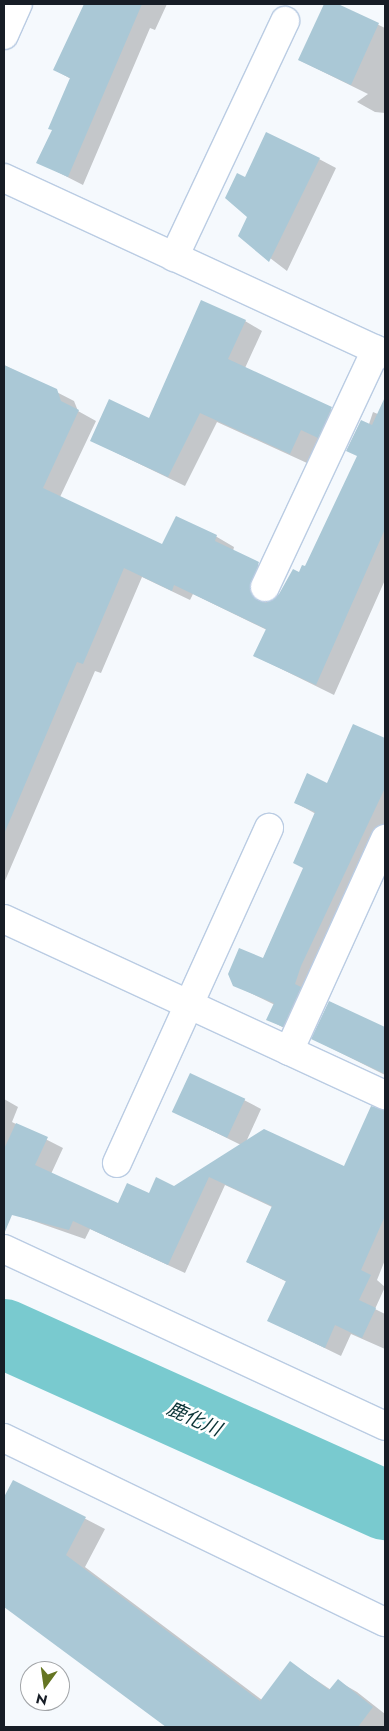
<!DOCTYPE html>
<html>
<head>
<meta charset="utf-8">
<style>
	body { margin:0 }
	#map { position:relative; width:389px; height:1731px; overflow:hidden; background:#f5f9fd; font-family:Jost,"Noto Sans JP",sans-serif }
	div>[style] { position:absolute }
	.shadow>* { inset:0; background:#0003 }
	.river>* { height:70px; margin:-35px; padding:0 35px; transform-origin:35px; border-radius:35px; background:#79cacf }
	.building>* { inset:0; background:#aac8d6; transform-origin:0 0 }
	.roads { filter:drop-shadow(1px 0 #bacce3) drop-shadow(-1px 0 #bacce3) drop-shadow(0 1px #bacce3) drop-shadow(0 -1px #bacce3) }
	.minor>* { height:28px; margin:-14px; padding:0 14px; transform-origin:14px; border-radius:14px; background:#fff }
	.tertiary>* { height:28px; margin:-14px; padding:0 14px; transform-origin:14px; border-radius:14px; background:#fff }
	span { translate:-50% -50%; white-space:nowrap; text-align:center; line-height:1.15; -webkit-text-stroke:5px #fff; paint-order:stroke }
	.water-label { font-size:19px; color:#0a3336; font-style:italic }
	.frame { position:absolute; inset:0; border:5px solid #171d26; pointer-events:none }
	.north { position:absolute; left:20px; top:1661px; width:50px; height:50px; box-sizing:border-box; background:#fff; border:1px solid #a2a5a8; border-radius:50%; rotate:194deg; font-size:14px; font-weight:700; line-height:20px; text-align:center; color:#171d26 }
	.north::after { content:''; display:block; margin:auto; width:18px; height:22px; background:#657522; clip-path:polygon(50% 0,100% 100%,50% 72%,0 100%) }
</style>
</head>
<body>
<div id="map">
	<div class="shadow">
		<i style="clip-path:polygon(85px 4px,167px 4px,155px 30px,150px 28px,83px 185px,38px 162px,54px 130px,71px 79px,55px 70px)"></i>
		<i style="clip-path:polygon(325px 4px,335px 4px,385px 28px,385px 113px,375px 112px,357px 102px,368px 94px,299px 60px)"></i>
		<i style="clip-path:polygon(319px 159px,336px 168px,287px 271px,240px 235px,249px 217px,246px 179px)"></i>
		<i style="clip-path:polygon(245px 321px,262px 331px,245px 368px,348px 418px,335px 447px,318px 439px,307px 463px,217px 422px,185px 486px,92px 441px,149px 419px)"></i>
		<i style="clip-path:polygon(4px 365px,74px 401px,78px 411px,96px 421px,60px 497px,163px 545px,176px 517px,217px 537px,234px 547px,233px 551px,276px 574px,269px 601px,275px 601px,306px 568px,358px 457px,373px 412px,385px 417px,385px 580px,334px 695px,255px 656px,267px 630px,193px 594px,190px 600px,142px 577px,101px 673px,95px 671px,4px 883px)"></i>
		<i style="clip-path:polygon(354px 726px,385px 740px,385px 833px,284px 1028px,268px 1019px,275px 1005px,234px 985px,263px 959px,304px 868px,316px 814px,296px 803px,328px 784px)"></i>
		<i style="clip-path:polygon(330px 1002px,385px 1029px,385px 1075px,313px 1039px)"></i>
		<i style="clip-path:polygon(4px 1099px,18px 1107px,12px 1122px,63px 1148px,51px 1174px,119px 1205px,174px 1187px,241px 1145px,174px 1112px,244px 1100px,261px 1109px,246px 1142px,345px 1168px,372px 1107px,385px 1112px,385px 1260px,377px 1280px,385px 1287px,375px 1309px,385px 1314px,385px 1349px,351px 1334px,341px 1356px,269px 1321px,287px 1282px,247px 1262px,272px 1207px,225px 1185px,185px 1273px,90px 1229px,85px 1239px,19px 1216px,4px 1207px)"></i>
		<i style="clip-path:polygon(26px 1488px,105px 1529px,85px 1567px,262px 1700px,291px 1663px,331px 1690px,338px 1681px,357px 1692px,385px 1714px,385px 1727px,168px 1727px,4px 1605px,4px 1517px)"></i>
	</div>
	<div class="river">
		<i style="left:4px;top:1334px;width:418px;rotate:24.2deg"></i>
	</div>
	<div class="building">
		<i style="clip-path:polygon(84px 4px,142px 4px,68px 177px,36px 163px,52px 130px,48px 129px,70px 78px,53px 70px)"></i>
		<i style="clip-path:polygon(324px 4px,338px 4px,379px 23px,351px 85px,298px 60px)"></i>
		<i style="clip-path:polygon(266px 132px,320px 158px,269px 262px,238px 236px,247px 217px,225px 198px,237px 173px,245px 177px)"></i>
		<i style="clip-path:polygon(201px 300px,246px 320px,228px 359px,332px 407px,318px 438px,301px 430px,290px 454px,200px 413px,168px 477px,90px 441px,109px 399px,149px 418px)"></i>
		<i style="clip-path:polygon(4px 365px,57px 389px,61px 401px,79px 410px,43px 488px,162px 544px,176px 516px,217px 535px,215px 541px,259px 562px,250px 589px,253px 596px,266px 603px,279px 594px,293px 569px,299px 572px,302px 565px,305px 566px,357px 456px,346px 451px,361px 420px,372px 425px,385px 397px,385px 529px,316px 685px,253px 656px,266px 629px,174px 585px,172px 591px,124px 568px,83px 664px,77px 662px,4px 834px)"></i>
		<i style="clip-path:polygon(353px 724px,385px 738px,385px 788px,301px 966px,295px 984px,301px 987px,283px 1027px,266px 1020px,274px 1003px,233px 986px,228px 974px,239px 948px,263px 958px,303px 868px,293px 863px,315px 812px,294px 803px,307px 773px,327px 783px)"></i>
		<i style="clip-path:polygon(329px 1001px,385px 1027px,385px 1074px,311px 1039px)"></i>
		<i style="left:190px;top:1073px;width:61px;height:43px;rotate:25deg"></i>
		<i style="clip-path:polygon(371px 1106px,385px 1110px,385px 1216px,361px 1270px,371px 1275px,359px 1300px,376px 1308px,362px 1338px,335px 1325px,325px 1348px,267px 1321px,286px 1281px,246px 1262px,272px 1206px,209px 1177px,168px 1265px,73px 1221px,69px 1230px,12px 1215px,4px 1234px,4px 1149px,16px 1123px,48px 1137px,35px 1165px,118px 1203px,127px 1183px,149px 1193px,156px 1177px,174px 1186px,264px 1129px,344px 1166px)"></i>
		<i style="clip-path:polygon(13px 1480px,86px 1517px,66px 1555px,260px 1701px,290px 1661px,329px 1690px,338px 1679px,373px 1707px,358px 1727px,166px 1727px,4px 1607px,4px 1497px)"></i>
	</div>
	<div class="roads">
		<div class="minor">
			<i style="left:4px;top:178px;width:420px;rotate:24.8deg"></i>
			<i style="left:174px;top:257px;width:261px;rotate:-64.8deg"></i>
			<i style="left:265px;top:587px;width:262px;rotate:-64.9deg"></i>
			<i style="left:4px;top:919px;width:420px;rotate:24.8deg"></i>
			<i style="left:289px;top:1051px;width:233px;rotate:-65.6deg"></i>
			<i style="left:117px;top:1163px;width:368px;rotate:-65.6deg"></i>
			<i style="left:4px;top:1249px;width:420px;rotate:24.9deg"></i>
			<i style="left:4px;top:1438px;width:423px;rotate:25.8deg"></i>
		</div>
		<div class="tertiary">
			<i style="left:4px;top:35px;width:34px;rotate:-66deg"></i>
		</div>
	</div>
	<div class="water-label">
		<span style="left:194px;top:1419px;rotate:24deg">鹿化川</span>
	</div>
	<div class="frame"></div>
	<div class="north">N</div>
</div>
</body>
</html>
